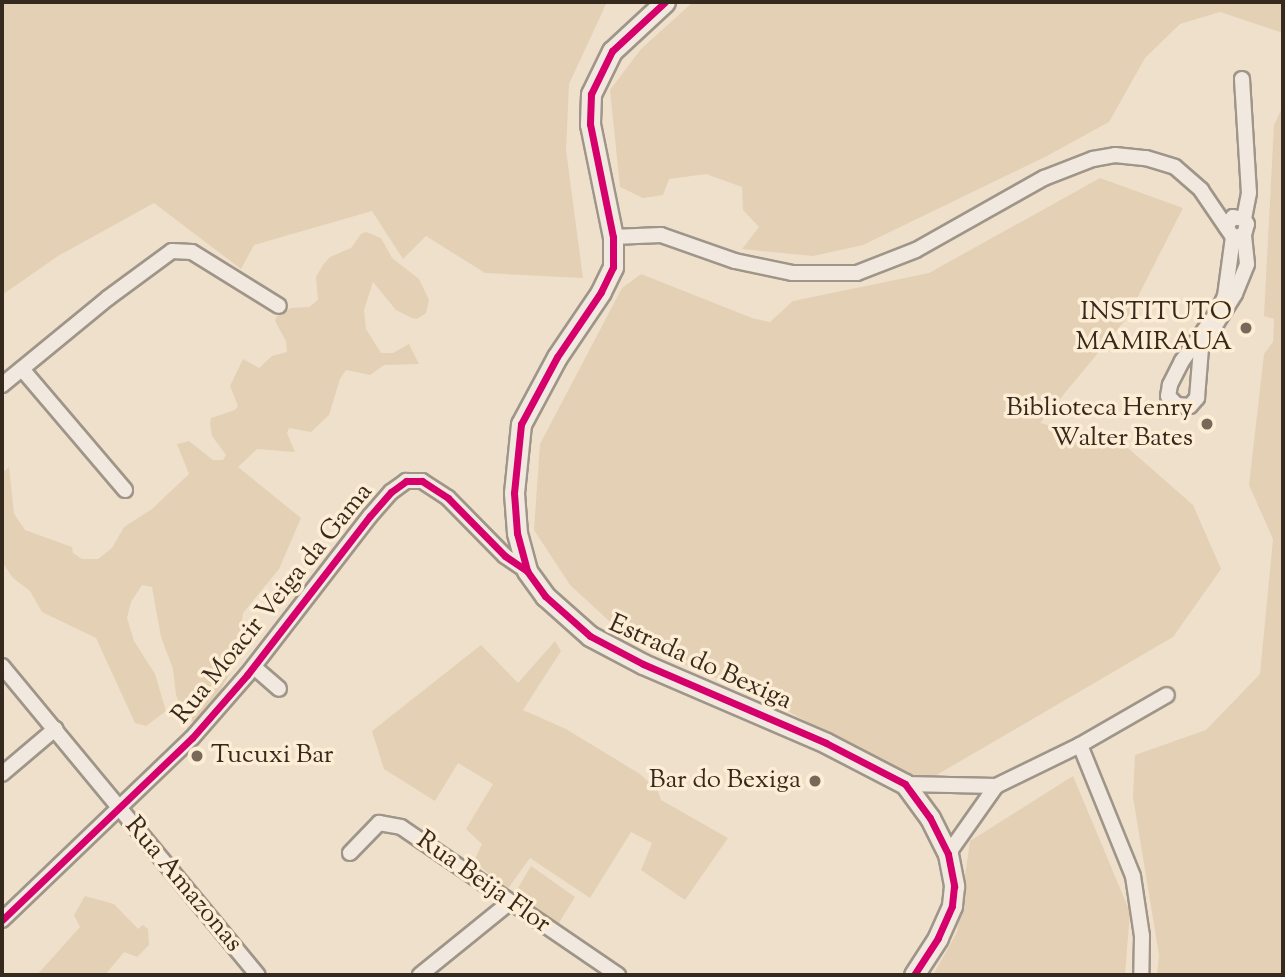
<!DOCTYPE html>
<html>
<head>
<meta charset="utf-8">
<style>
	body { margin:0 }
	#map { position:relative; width:1285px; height:977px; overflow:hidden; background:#efe0cc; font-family:"Sorts Mill Goudy",serif }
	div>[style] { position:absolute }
	.green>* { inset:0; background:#e4d0b5 }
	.roads { filter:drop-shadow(2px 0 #9f9588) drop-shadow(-2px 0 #9f9588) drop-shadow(0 2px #9f9588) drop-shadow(0 -2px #9f9588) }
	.street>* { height:14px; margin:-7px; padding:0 7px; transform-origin:7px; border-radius:7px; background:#f1e9df }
	.secondary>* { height:19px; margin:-9.5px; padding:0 9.5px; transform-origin:9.5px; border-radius:9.5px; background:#f1e9df }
	.cycleway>* { height:7px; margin:-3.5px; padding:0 3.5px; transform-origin:3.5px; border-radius:3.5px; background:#d6006c }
	.dots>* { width:19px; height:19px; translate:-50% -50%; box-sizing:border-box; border:4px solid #feedd5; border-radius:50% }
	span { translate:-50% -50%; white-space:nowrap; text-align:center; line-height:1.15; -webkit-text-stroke:7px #feedd5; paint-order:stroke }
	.poi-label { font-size:26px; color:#36291d }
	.right { translate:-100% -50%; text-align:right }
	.left { translate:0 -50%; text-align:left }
	.street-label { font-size:26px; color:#36291d }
	.frame { position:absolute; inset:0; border:4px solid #36291d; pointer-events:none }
</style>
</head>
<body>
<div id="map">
	<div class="green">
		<i style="clip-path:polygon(2px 2px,607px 2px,569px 84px,566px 150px,583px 278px,485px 273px,426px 236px,403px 259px,372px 211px,254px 245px,241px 269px,154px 203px,58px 256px,2px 295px)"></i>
		<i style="clip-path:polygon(693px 2px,1283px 2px,1283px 33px,1220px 12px,1180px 24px,1145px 58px,1109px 122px,1045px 157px,863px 245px,813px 256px,742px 249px,759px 227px,743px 210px,742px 187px,706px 174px,669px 179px,663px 195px,643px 198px,620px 187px,610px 90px,641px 49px)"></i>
		<i style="clip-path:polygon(1283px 106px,1283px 975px,1157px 975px,1159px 955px,1133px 797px,1135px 755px,1206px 730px,1260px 674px,1273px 539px,1249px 485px,1264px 354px,1273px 342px,1274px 319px,1264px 316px,1274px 125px)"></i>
		<i style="clip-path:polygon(1100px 178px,1183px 208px,1127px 318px,1040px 423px,1128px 448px,1193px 505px,1221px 569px,1173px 637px,928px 780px,894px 768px,761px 697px,632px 642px,570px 585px,534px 530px,540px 444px,622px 288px,641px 274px,752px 318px,770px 322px,793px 301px,929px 273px)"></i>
		<i style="clip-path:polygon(366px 232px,381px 238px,392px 258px,419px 279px,429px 300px,426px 313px,417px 319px,412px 318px,396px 310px,373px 282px,364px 310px,366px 329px,381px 353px,393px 353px,409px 344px,419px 364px,384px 365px,370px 375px,346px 370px,340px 379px,329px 415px,311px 432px,289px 428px,287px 433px,295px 452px,257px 449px,238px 467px,301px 518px,279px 569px,243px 613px,235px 664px,208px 713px,195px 723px,186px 718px,176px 695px,173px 669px,161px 637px,152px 587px,142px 585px,131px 602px,127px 618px,134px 641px,155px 674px,166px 711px,146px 726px,135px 723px,96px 638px,42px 612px,30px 591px,13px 578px,2px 562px,2px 473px,9px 467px,14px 514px,25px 530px,72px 547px,73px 553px,82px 559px,98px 559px,112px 548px,124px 527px,152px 509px,189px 474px,177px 444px,189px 441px,213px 460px,223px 460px,226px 455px,212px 436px,210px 423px,211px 418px,235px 410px,238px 406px,230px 386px,243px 359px,259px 368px,272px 356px,287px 352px,286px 341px,275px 321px,277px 316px,291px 308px,309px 307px,318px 300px,316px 277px,323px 265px,330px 257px,351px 248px,361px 234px)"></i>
		<i style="clip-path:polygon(555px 641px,561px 651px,523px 710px,566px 729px,640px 774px,658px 791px,661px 800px,728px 838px,685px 900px,641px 870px,652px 843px,631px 832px,590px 898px,530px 858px,507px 890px,474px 861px,482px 844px,466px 829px,493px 784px,458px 763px,435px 801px,384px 769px,372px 731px,481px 645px,518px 683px)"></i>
		<i style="clip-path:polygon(1073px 776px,1130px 912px,1125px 975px,933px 975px,957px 932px,970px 841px)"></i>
		<i style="clip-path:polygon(531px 866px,575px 897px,557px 926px,509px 903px)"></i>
		<i style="clip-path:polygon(85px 896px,114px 904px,138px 929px,143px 925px,148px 929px,149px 945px,137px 957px,124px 952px,105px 975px,37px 975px,80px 927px,74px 915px)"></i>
	</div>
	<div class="roads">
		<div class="street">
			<i style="left:1242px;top:79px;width:114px;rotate:86.5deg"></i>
			<i style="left:1249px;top:193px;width:26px;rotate:101deg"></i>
			<i style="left:613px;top:237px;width:48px;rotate:-2.4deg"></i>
			<i style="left:661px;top:235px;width:78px;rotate:19.4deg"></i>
			<i style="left:735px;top:261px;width:58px;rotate:11.9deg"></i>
			<i style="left:792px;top:273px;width:65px"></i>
			<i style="left:857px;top:273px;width:63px;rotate:-21.3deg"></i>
			<i style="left:916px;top:250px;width:147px;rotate:-29.4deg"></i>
			<i style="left:1044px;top:178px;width:53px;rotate:-21.2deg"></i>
			<i style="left:1093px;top:159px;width:22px;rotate:-10deg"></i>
			<i style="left:1115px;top:155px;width:31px;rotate:6deg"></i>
			<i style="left:1146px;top:158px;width:30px;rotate:17deg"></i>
			<i style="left:1175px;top:167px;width:35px;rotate:41deg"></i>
			<i style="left:1201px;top:190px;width:57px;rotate:55.8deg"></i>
			<i style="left:1233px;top:237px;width:11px;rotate:-10deg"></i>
			<i style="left:1244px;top:235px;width:11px;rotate:-75deg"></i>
			<i style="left:1247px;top:224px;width:6px;rotate:-121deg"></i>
			<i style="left:1244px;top:219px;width:11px;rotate:-170deg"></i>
			<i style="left:1233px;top:217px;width:12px;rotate:125deg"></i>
			<i style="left:1233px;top:237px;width:60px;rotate:97.7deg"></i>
			<i style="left:1225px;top:296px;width:17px;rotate:115deg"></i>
			<i style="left:1218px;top:311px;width:62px;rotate:125.8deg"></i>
			<i style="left:1182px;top:361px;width:27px;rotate:117deg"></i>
			<i style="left:1170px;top:385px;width:11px;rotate:100deg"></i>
			<i style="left:1168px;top:396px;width:13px;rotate:45deg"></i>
			<i style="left:1177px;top:405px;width:13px;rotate:4deg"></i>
			<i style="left:1190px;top:406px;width:11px;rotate:-49deg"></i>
			<i style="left:1197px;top:398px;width:50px;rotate:-85.4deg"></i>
			<i style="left:1201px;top:348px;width:64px;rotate:-57.8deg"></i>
			<i style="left:1235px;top:294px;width:32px;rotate:-68deg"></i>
			<i style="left:1247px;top:264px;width:29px;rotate:-96deg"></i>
			<i style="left:22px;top:369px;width:159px;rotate:49.6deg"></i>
			<i style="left:2px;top:385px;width:137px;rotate:-39.4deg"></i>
			<i style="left:108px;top:298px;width:79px;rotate:-36.3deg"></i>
			<i style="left:172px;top:251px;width:20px;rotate:3deg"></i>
			<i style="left:192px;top:252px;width:102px;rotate:31.8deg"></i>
			<i style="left:2px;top:666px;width:401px;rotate:50.4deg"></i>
			<i style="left:254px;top:667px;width:33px;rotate:41deg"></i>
			<i style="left:1080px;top:745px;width:141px;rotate:68deg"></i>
			<i style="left:1133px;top:876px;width:61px;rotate:81.5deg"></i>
			<i style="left:1142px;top:936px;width:39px;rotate:91deg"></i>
			<i style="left:2px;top:774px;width:70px;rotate:-40.3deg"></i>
			<i style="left:905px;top:784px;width:91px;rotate:1.3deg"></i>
			<i style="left:350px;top:853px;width:42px;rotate:-46deg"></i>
			<i style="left:379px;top:823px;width:22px;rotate:10deg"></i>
			<i style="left:401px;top:827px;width:263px;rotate:34.3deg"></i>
			<i style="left:948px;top:854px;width:83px;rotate:-54.8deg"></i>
			<i style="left:996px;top:786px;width:93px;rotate:-26deg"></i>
			<i style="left:1080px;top:745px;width:100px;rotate:-29.9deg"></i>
			<i style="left:2px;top:920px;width:263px;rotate:-43.8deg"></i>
			<i style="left:192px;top:738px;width:84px;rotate:-48.9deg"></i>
			<i style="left:247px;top:675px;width:201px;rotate:-52.3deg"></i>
			<i style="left:370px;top:516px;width:32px;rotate:-49deg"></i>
			<i style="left:391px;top:492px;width:19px;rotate:-36deg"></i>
			<i style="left:406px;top:481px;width:16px"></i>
			<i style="left:422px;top:481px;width:31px;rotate:33deg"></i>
			<i style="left:448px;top:498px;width:81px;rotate:45.5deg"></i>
			<i style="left:505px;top:556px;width:27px;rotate:34deg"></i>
			<i style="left:420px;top:975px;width:114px;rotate:-39deg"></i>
		</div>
		<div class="secondary">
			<i style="left:665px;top:2px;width:72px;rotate:137.2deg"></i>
			<i style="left:612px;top:51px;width:48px;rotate:116deg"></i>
			<i style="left:591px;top:94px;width:30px;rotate:92deg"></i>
			<i style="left:590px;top:124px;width:115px;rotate:78.5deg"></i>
			<i style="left:613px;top:237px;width:30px;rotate:90deg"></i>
			<i style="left:613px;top:267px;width:28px;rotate:116deg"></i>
			<i style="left:601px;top:292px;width:78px;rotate:124.1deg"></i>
			<i style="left:557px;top:357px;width:76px;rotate:118.2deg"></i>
			<i style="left:521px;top:424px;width:69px;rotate:95.8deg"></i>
			<i style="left:514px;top:493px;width:40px;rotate:85.7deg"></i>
			<i style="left:517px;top:533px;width:39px;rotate:75deg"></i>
			<i style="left:527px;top:571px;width:31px;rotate:54deg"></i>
			<i style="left:545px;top:596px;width:60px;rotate:41.6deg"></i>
			<i style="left:590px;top:636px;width:60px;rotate:27.8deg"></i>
			<i style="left:643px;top:664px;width:199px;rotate:23.3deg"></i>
			<i style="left:826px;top:743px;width:89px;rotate:27.4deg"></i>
			<i style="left:905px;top:784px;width:42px;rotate:53.7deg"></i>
			<i style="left:930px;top:818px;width:40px;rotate:63.4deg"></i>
			<i style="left:948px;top:854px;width:33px;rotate:79deg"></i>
			<i style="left:954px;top:886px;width:20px;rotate:96deg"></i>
			<i style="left:952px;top:906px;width:35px;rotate:114deg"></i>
			<i style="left:938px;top:938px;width:44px;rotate:123deg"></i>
		</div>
	</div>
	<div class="cycleway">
		<i style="left:665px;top:2px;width:72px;rotate:137.2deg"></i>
		<i style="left:612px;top:51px;width:48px;rotate:116deg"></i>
		<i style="left:591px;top:94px;width:30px;rotate:92deg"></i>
		<i style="left:590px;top:124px;width:115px;rotate:78.5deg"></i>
		<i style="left:613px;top:237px;width:30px;rotate:90deg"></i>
		<i style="left:613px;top:267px;width:28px;rotate:116deg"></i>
		<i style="left:601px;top:292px;width:78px;rotate:124.1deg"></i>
		<i style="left:557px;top:357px;width:76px;rotate:118.2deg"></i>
		<i style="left:521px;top:424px;width:69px;rotate:95.8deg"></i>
		<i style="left:514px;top:493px;width:40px;rotate:85.7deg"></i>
		<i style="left:517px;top:533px;width:39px;rotate:75deg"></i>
		<i style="left:527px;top:571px;width:31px;rotate:54deg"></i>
		<i style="left:545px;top:596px;width:60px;rotate:41.6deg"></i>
		<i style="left:590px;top:636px;width:60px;rotate:27.8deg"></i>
		<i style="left:643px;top:664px;width:199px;rotate:23.3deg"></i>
		<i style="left:826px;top:743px;width:89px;rotate:27.4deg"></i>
		<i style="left:905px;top:784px;width:42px;rotate:53.7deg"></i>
		<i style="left:930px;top:818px;width:40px;rotate:63.4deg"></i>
		<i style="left:948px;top:854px;width:33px;rotate:79deg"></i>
		<i style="left:954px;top:886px;width:20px;rotate:96deg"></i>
		<i style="left:952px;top:906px;width:35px;rotate:114deg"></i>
		<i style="left:938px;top:938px;width:44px;rotate:123deg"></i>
		<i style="left:2px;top:920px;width:263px;rotate:-43.8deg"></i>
		<i style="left:192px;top:738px;width:84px;rotate:-48.9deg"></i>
		<i style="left:247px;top:675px;width:201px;rotate:-52.3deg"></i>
		<i style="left:370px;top:516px;width:32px;rotate:-49deg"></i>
		<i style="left:391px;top:492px;width:19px;rotate:-36deg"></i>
		<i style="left:406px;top:481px;width:16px"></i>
		<i style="left:422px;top:481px;width:31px;rotate:33deg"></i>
		<i style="left:448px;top:498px;width:81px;rotate:45.5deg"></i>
		<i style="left:505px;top:556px;width:27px;rotate:34deg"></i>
	</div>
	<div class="dots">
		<i style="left:1246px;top:328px;background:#77695a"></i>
		<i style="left:1207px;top:424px;background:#77695a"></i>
		<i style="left:197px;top:756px;background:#77695a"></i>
		<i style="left:815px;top:781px;background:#77695a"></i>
	</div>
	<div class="poi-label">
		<span class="right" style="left:1232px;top:328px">INSTITUTO<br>MAMIRAUA</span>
		<span class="right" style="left:1193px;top:424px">Biblioteca Henry<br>Walter Bates</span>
		<span class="left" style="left:211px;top:756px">Tucuxi Bar</span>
		<span class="right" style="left:801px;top:781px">Bar do Bexiga</span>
	</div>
	<div class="street-label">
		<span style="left:273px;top:604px;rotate:-51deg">Rua Moacir Veiga da Gama</span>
		<span style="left:700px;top:663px;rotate:24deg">Estrada do Bexiga</span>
		<span style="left:483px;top:883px;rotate:35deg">Rua Beija Flor</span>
		<span style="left:183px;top:885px;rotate:50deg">Rua Amazonas</span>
	</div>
	<div class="frame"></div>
</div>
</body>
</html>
